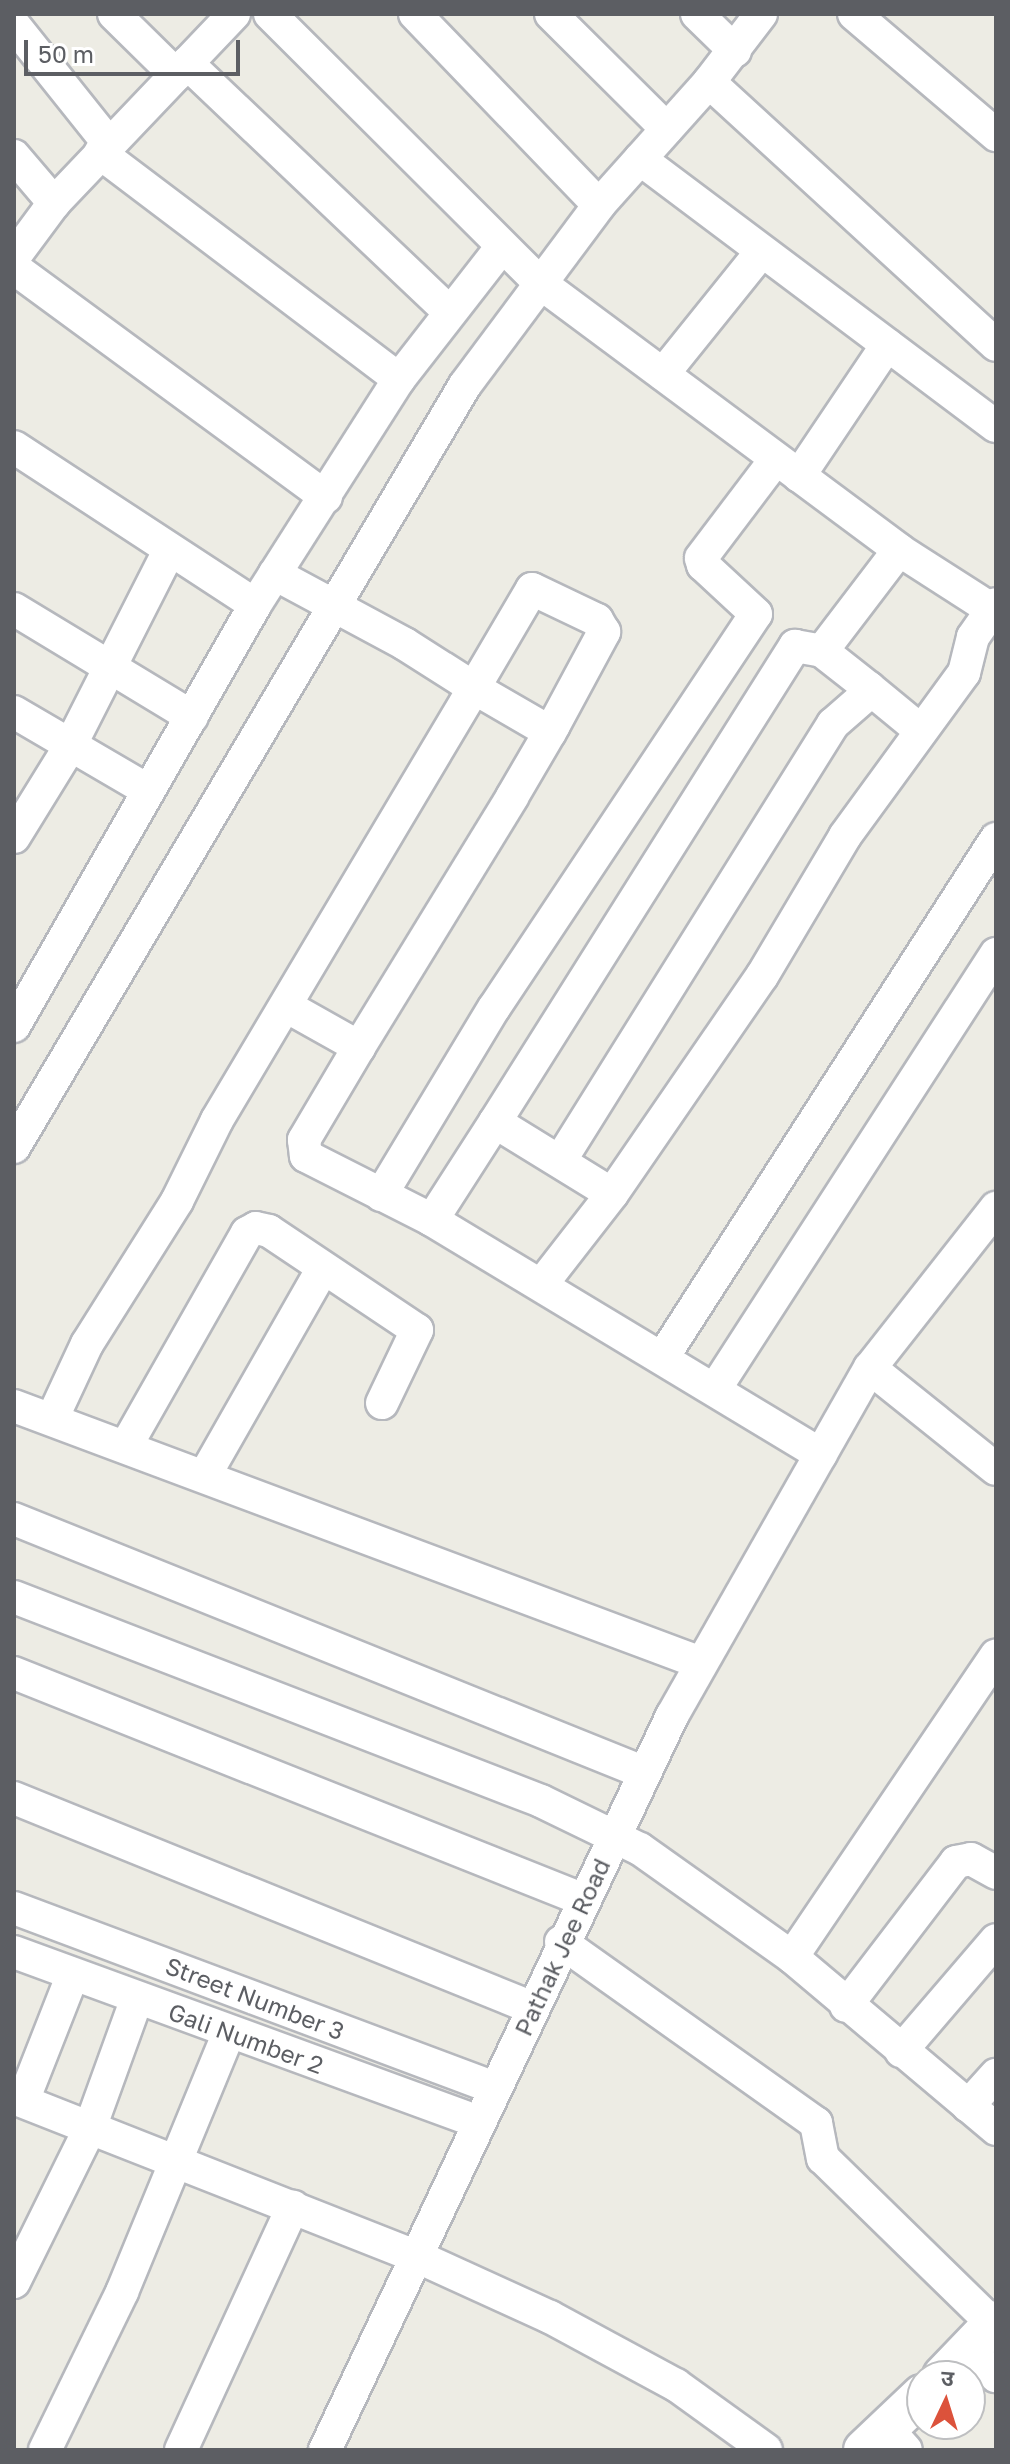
<!DOCTYPE html>
<html>
<head>
<meta charset="utf-8">
<style>
	body { margin:0 }
	#map { position:relative; width:1010px; height:2464px; overflow:hidden; background:#edece4; font-family:"Golos Text","Noto Sans Devanagari",sans-serif }
	div>[style] { position:absolute }
	.roads { filter:drop-shadow(2px 0 #b6b8bd) drop-shadow(-2px 0 #b6b8bd) drop-shadow(0 2px #b6b8bd) drop-shadow(0 -2px #b6b8bd) }
	.minor>* { height:32px; margin:-16px; padding:0 16px; transform-origin:16px; border-radius:16px; background:#fff }
	.tertiary>* { height:40px; margin:-20px; padding:0 20px; transform-origin:20px; border-radius:20px; background:#fff }
	span { translate:-50% -50%; white-space:nowrap; text-align:center; line-height:1.15; -webkit-text-stroke:7px #fff; paint-order:stroke }
	.street-label { font-size:24px; color:#5c5e63 }
	.frame { position:absolute; inset:0; border:16px solid #5c5e63; pointer-events:none }
	.north { position:absolute; left:906px; top:2360px; width:80px; height:80px; box-sizing:border-box; background:#fff; border:2px solid #bebfc1; border-radius:50%; rotate:4deg; font-size:22px; font-weight:700; line-height:32px; text-align:center; color:#5c5e63 }
	.north::after { content:''; display:block; margin:auto; width:28px; height:36px; background:#dc523b; clip-path:polygon(50% 0,100% 100%,50% 72%,0 100%) }
	.scale { position:absolute; left:24px; top:40px; width:216px; height:36px; box-sizing:border-box; border:4px solid #5c5e63; border-top:0; padding-left:10px; font-size:24px; line-height:28px; white-space:nowrap; color:#5c5e63; -webkit-text-stroke:6px #fff; paint-order:stroke }
</style>
</head>
<body>
<div id="map">
	<div class="roads">
		<div class="minor">
			<i style="left:114px;top:14px;width:87px;rotate:44.5deg"></i>
			<i style="left:270px;top:14px;width:381px;rotate:44.9deg"></i>
			<i style="left:540px;top:283px;width:447px;rotate:36.6deg"></i>
			<i style="left:899px;top:550px;width:109px;rotate:32.7deg"></i>
			<i style="left:415px;top:14px;width:265px;rotate:46.1deg"></i>
			<i style="left:551px;top:14px;width:163px;rotate:44.8deg"></i>
			<i style="left:697px;top:14px;width:53px;rotate:44.2deg"></i>
			<i style="left:761px;top:14px;width:86px;rotate:127.4deg"></i>
			<i style="left:709px;top:82px;width:389px;rotate:42.5deg"></i>
			<i style="left:854px;top:14px;width:187px;rotate:40.4deg"></i>
			<i style="left:14px;top:25px;width:152px;rotate:51.4deg"></i>
			<i style="left:187px;top:63px;width:361px;rotate:43.5deg"></i>
			<i style="left:100px;top:153px;width:375px;rotate:37.1deg"></i>
			<i style="left:14px;top:156px;width:62px;rotate:49.6deg"></i>
			<i style="left:640px;top:159px;width:445px;rotate:36.9deg"></i>
			<i style="left:14px;top:257px;width:67px;rotate:-53.5deg"></i>
			<i style="left:54px;top:203px;width:261px;rotate:-46.4deg"></i>
			<i style="left:14px;top:268px;width:387px;rotate:36.3deg"></i>
			<i style="left:663px;top:374px;width:156px;rotate:-51.2deg"></i>
			<i style="left:14px;top:447px;width:288px;rotate:33.2deg"></i>
			<i style="left:799px;top:476px;width:158px;rotate:-56.1deg"></i>
			<i style="left:14px;top:609px;width:208px;rotate:31.2deg"></i>
			<i style="left:869px;top:688px;width:66px;rotate:39.5deg"></i>
			<i style="left:14px;top:712px;width:156px;rotate:30.3deg"></i>
			<i style="left:14px;top:837px;width:105px;rotate:-58.3deg"></i>
			<i style="left:69px;top:748px;width:221px;rotate:-63.1deg"></i>
			<i style="left:286px;top:1006px;width:84px;rotate:29.3deg"></i>
			<i style="left:359px;top:1047px;width:108px;rotate:120.6deg"></i>
			<i style="left:304px;top:1140px;width:16px;rotate:83deg"></i>
			<i style="left:306px;top:1156px;width:141px;rotate:26.9deg"></i>
			<i style="left:432px;top:1220px;width:454px;rotate:31.1deg"></i>
			<i style="left:14px;top:1026px;width:485px;rotate:-60.2deg"></i>
			<i style="left:255px;top:605px;width:268px;rotate:-57.5deg"></i>
			<i style="left:399px;top:379px;width:166px;rotate:-52.1deg"></i>
			<i style="left:359px;top:1047px;width:293px;rotate:-58.5deg"></i>
			<i style="left:512px;top:797px;width:83px;rotate:-59.7deg"></i>
			<i style="left:554px;top:725px;width:106px;rotate:-61.7deg"></i>
			<i style="left:604px;top:632px;width:14px;rotate:-120deg"></i>
			<i style="left:597px;top:620px;width:72px;rotate:-154.5deg"></i>
			<i style="left:532px;top:589px;width:115px;rotate:120.4deg"></i>
			<i style="left:474px;top:688px;width:88px;rotate:30.1deg"></i>
			<i style="left:495px;top:1122px;width:563px;rotate:-57.78deg"></i>
			<i style="left:795px;top:646px;width:27px;rotate:10deg"></i>
			<i style="left:822px;top:651px;width:127px;rotate:-52.7deg"></i>
			<i style="left:14px;top:1147px;width:885px;rotate:-59.38deg"></i>
			<i style="left:465px;top:385px;width:224px;rotate:-53.3deg"></i>
			<i style="left:599px;top:205px;width:165px;rotate:-48.2deg"></i>
			<i style="left:560px;top:1161px;width:515px;rotate:-58.01deg"></i>
			<i style="left:833px;top:724px;width:43px;rotate:-41.2deg"></i>
			<i style="left:865px;top:696px;width:9px;rotate:-63deg"></i>
			<i style="left:869px;top:688px;width:60px;rotate:-141.8deg"></i>
			<i style="left:612px;top:1194px;width:265px;rotate:-55.5deg"></i>
			<i style="left:762px;top:976px;width:163px;rotate:-59.3deg"></i>
			<i style="left:845px;top:836px;width:202px;rotate:-53.9deg"></i>
			<i style="left:964px;top:673px;width:37px;rotate:-76deg"></i>
			<i style="left:973px;top:637px;width:40px;rotate:-55.1deg"></i>
			<i style="left:381px;top:1195px;width:218px;rotate:-58.9deg"></i>
			<i style="left:494px;top:1008px;width:473px;rotate:-56.4deg"></i>
			<i style="left:756px;top:614px;width:72px;rotate:-137.2deg"></i>
			<i style="left:703px;top:565px;width:7px;rotate:-106deg"></i>
			<i style="left:701px;top:558px;width:124px;rotate:-52.9deg"></i>
			<i style="left:432px;top:1220px;width:117px;rotate:-57.3deg"></i>
			<i style="left:495px;top:1122px;width:137px;rotate:31.6deg"></i>
			<i style="left:612px;top:1194px;width:114px;rotate:127.9deg"></i>
			<i style="left:663px;top:1357px;width:616px;rotate:-57.26deg"></i>
			<i style="left:870px;top:1368px;width:161px;rotate:38.7deg"></i>
			<i style="left:715px;top:1389px;width:518px;rotate:-57.14deg"></i>
			<i style="left:14px;top:1406px;width:733px;rotate:20.51deg"></i>
			<i style="left:52px;top:1419px;width:83px;rotate:-65deg"></i>
			<i style="left:87px;top:1344px;width:169px;rotate:-57.8deg"></i>
			<i style="left:177px;top:1201px;width:90px;rotate:-63.7deg"></i>
			<i style="left:217px;top:1120px;width:503px;rotate:-59.25deg"></i>
			<i style="left:474px;top:688px;width:82px;rotate:-147.5deg"></i>
			<i style="left:405px;top:644px;width:148px;rotate:-151.7deg"></i>
			<i style="left:126px;top:1446px;width:245px;rotate:-60.4deg"></i>
			<i style="left:247px;top:1233px;width:10px;rotate:-29deg"></i>
			<i style="left:256px;top:1228px;width:13px;rotate:13deg"></i>
			<i style="left:269px;top:1231px;width:178px;rotate:33.8deg"></i>
			<i style="left:417px;top:1330px;width:81px;rotate:115.6deg"></i>
			<i style="left:205px;top:1475px;width:238px;rotate:-60.3deg"></i>
			<i style="left:14px;top:1519px;width:680px;rotate:21.93deg"></i>
			<i style="left:14px;top:1597px;width:565px;rotate:21.16deg"></i>
			<i style="left:541px;top:1801px;width:110px;rotate:25.9deg"></i>
			<i style="left:640px;top:1849px;width:186px;rotate:35.4deg"></i>
			<i style="left:792px;top:1957px;width:267px;rotate:40.1deg"></i>
			<i style="left:14px;top:1673px;width:614px;rotate:21.71deg"></i>
			<i style="left:14px;top:1798px;width:560px;rotate:22.03deg"></i>
			<i style="left:14px;top:1908px;width:514px;rotate:20.52deg"></i>
			<i style="left:561px;top:1942px;width:313px;rotate:35.4deg"></i>
			<i style="left:816px;top:2123px;width:36px;rotate:79deg"></i>
			<i style="left:823px;top:2158px;width:238px;rotate:44.3deg"></i>
			<i style="left:14px;top:1952px;width:495px;rotate:20.1deg"></i>
			<i style="left:792px;top:1957px;width:364px;rotate:-55.9deg"></i>
			<i style="left:846px;top:2006px;width:181px;rotate:-52.6deg"></i>
			<i style="left:956px;top:1862px;width:15px;rotate:-11deg"></i>
			<i style="left:971px;top:1859px;width:29px;rotate:29deg"></i>
			<i style="left:901px;top:2051px;width:146px;rotate:-49.4deg"></i>
			<i style="left:14px;top:2098px;width:432px;rotate:21.5deg"></i>
			<i style="left:416px;top:2256px;width:147px;rotate:24.5deg"></i>
			<i style="left:550px;top:2317px;width:143px;rotate:28.4deg"></i>
			<i style="left:676px;top:2385px;width:111px;rotate:35.8deg"></i>
			<i style="left:23px;top:2101px;width:136px;rotate:-68.5deg"></i>
			<i style="left:968px;top:2106px;width:42px;rotate:-47.9deg"></i>
			<i style="left:14px;top:2282px;width:172px;rotate:-63.7deg"></i>
			<i style="left:90px;top:2128px;width:138px;rotate:-70.1deg"></i>
			<i style="left:969px;top:2351px;width:37px;rotate:43deg"></i>
			<i style="left:887px;top:2429px;width:28px;rotate:48deg"></i>
			<i style="left:45px;top:2450px;width:176px;rotate:-64deg"></i>
			<i style="left:122px;top:2292px;width:281px;rotate:-67.6deg"></i>
			<i style="left:181px;top:2450px;width:268px;rotate:-65.3deg"></i>
			<i style="left:325px;top:2450px;width:812px;rotate:-64.7deg"></i>
			<i style="left:672px;top:1716px;width:400px;rotate:-60.4deg"></i>
			<i style="left:870px;top:1368px;width:204px;rotate:-51.8deg"></i>
		</div>
		<div class="tertiary">
			<i style="left:943px;top:2376px;width:76px;rotate:-46.1deg"></i>
			<i style="left:864px;top:2450px;width:80px;rotate:-43.5deg"></i>
		</div>
	</div>
	<div class="street-label">
		<span style="left:562px;top:1947px;rotate:-65deg">Pathak Jee Road</span>
		<span style="left:255px;top:1998px;rotate:21deg">Street Number 3</span>
		<span style="left:246px;top:2038px;rotate:20deg">Gali Number 2</span>
	</div>
	<div class="frame"></div>
	<div class="north">उ</div>
	<div class="scale">50 m</div>
</div>
</body>
</html>
